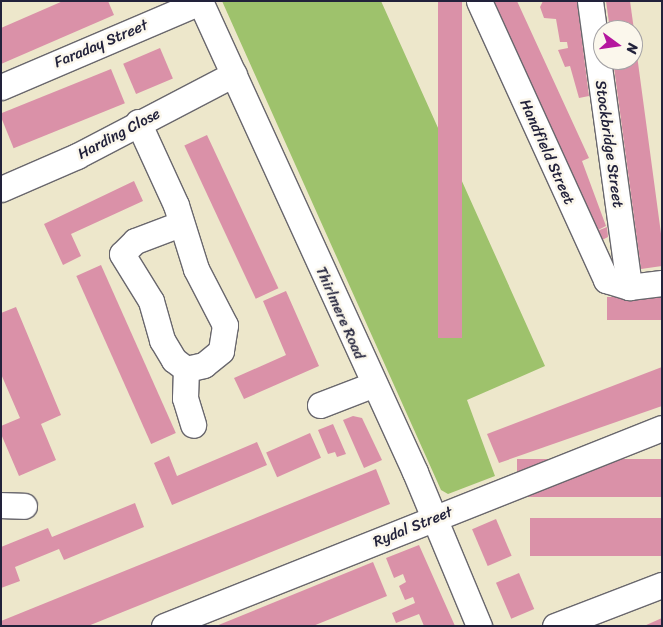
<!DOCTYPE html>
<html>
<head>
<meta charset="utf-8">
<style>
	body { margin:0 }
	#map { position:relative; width:663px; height:627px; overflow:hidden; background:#ede7cb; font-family:Sriracha,sans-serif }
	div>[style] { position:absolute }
	.green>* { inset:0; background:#9ec26c }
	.building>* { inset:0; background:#da91a8; transform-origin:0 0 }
	.roads { filter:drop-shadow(1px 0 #69676d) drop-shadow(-1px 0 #69676d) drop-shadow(0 1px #69676d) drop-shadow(0 -1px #69676d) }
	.street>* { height:25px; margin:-12.5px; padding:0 12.5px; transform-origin:12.5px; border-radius:12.5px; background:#fff }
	span { translate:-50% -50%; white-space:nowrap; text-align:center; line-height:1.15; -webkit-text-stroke:5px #fbf7ec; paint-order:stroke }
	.street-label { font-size:15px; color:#22223b }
	.frame { position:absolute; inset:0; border:2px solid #22223b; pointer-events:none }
	.north { position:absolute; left:593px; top:20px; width:50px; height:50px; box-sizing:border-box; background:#fbf7ec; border:1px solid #a4a2a5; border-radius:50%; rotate:104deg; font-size:14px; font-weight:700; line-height:20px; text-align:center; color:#22223b }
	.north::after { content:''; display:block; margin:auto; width:18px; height:22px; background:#b5179e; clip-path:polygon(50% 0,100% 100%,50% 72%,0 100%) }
</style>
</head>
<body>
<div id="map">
	<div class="green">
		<i style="clip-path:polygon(222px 1px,381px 1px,545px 366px,467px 400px,495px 476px,448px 494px,441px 490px)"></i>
	</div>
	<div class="building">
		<i style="clip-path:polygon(63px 1px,108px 1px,114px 15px,1px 64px,1px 28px)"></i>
		<i style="left:438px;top:1px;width:24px;height:337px"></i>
		<i style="clip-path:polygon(492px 1px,517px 1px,589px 158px,582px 161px,606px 226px,598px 230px)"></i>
		<i style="clip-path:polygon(543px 1px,577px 1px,589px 96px,579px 98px,570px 66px,565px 67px,558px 50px,568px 48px,567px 42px,560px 42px,556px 19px,544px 18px,540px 7px)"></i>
		<i style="clip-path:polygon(606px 1px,630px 1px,634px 30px,610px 30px)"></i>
		<i style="clip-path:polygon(634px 33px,662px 241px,662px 266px,641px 269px,613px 60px,633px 60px)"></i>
		<i style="left:160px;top:48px;width:33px;height:40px;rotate:67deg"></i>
		<i style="left:111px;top:69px;width:37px;height:120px;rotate:68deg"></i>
		<i style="left:207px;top:135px;width:169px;height:25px;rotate:65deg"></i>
		<i style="clip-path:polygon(134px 181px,143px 201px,71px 234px,81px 256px,63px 265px,44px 224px)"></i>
		<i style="clip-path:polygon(607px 227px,608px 237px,602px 240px,597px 231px)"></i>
		<i style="left:101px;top:265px;width:184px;height:27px;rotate:66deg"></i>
		<i style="clip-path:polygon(286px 291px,319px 366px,244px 399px,234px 378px,286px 355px,263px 301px)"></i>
		<i style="left:662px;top:297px;width:23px;height:55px;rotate:90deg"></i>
		<i style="clip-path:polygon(16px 307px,61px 415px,41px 424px,56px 460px,19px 476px,1px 434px,1px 426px,20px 418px,1px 374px,1px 313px)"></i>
		<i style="clip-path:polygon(662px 367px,662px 406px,499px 463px,487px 434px)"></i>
		<i style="clip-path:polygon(353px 416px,362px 418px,382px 460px,364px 468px,343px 420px)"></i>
		<i style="clip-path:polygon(333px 424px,346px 454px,337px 457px,335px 452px,328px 454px,318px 430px)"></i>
		<i style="left:310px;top:433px;width:27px;height:48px;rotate:66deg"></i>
		<i style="clip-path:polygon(257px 442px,267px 465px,172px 505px,154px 463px,169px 456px,177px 476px)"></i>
		<i style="left:662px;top:459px;width:38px;height:145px;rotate:90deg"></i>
		<i style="clip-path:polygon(376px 469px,390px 504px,88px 626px,1px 626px,1px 621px)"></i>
		<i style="clip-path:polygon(135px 503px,144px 527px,64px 560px,59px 549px,15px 567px,20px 581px,1px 588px,1px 547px,48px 528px,52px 537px)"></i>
		<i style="left:662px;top:518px;width:38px;height:132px;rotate:90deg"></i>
		<i style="left:496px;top:519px;width:40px;height:26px;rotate:67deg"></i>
		<i style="clip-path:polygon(419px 545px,455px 626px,424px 626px,419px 614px,396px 623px,392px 613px,415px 603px,413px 597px,405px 600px,399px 586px,406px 582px,403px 574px,394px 578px,386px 558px)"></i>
		<i style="clip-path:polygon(373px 562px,387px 596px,313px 626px,216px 626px)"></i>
		<i style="left:519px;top:573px;width:39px;height:25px;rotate:67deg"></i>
		<i style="clip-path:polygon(662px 618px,662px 626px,644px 626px)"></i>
	</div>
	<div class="roads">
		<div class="street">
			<i style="left:200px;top:1px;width:518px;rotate:65.46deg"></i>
			<i style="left:415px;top:472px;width:167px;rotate:67.4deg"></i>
			<i style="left:479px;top:1px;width:307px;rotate:65.5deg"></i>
			<i style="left:606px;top:280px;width:24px;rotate:17deg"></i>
			<i style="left:629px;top:287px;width:33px;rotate:-7deg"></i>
			<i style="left:590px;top:1px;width:289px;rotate:82.2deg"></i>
			<i style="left:1px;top:87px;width:216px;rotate:-23.1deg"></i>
			<i style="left:138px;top:122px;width:91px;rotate:65.4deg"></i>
			<i style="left:176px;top:205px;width:67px;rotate:72.6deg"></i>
			<i style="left:196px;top:269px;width:63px;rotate:62.6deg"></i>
			<i style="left:225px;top:325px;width:26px;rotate:99deg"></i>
			<i style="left:221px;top:351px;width:22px;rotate:141deg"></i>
			<i style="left:204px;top:365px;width:18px;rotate:167deg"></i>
			<i style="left:186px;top:369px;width:29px;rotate:92deg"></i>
			<i style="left:185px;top:398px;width:28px;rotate:73deg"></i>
			<i style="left:1px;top:189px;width:83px;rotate:-23.5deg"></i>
			<i style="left:77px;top:156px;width:177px;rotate:-27.6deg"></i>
			<i style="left:180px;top:224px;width:48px;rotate:159.3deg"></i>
			<i style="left:135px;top:241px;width:18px;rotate:135deg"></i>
			<i style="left:122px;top:254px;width:55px;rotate:58.3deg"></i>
			<i style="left:151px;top:301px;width:41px;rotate:74.2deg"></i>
			<i style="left:162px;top:340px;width:23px;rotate:59deg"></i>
			<i style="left:174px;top:360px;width:15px;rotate:37deg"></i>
			<i style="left:320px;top:405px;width:56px;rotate:-21deg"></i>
			<i style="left:1px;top:505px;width:23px;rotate:2deg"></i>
			<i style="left:164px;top:626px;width:536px;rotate:-21.68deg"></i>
			<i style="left:555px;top:626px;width:115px;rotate:-21deg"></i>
		</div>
	</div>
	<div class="street-label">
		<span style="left:101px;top:44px;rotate:-23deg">Faraday Street</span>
		<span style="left:119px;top:134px;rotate:-28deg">Harding Close</span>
		<span style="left:609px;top:144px;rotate:82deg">Stockbridge Street</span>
		<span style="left:547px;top:152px;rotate:66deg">Handfield Street</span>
		<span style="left:340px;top:313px;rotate:66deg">Thirlmere Road</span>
		<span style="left:413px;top:527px;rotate:-22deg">Rydal Street</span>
	</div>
	<div class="frame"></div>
	<div class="north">N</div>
</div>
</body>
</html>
